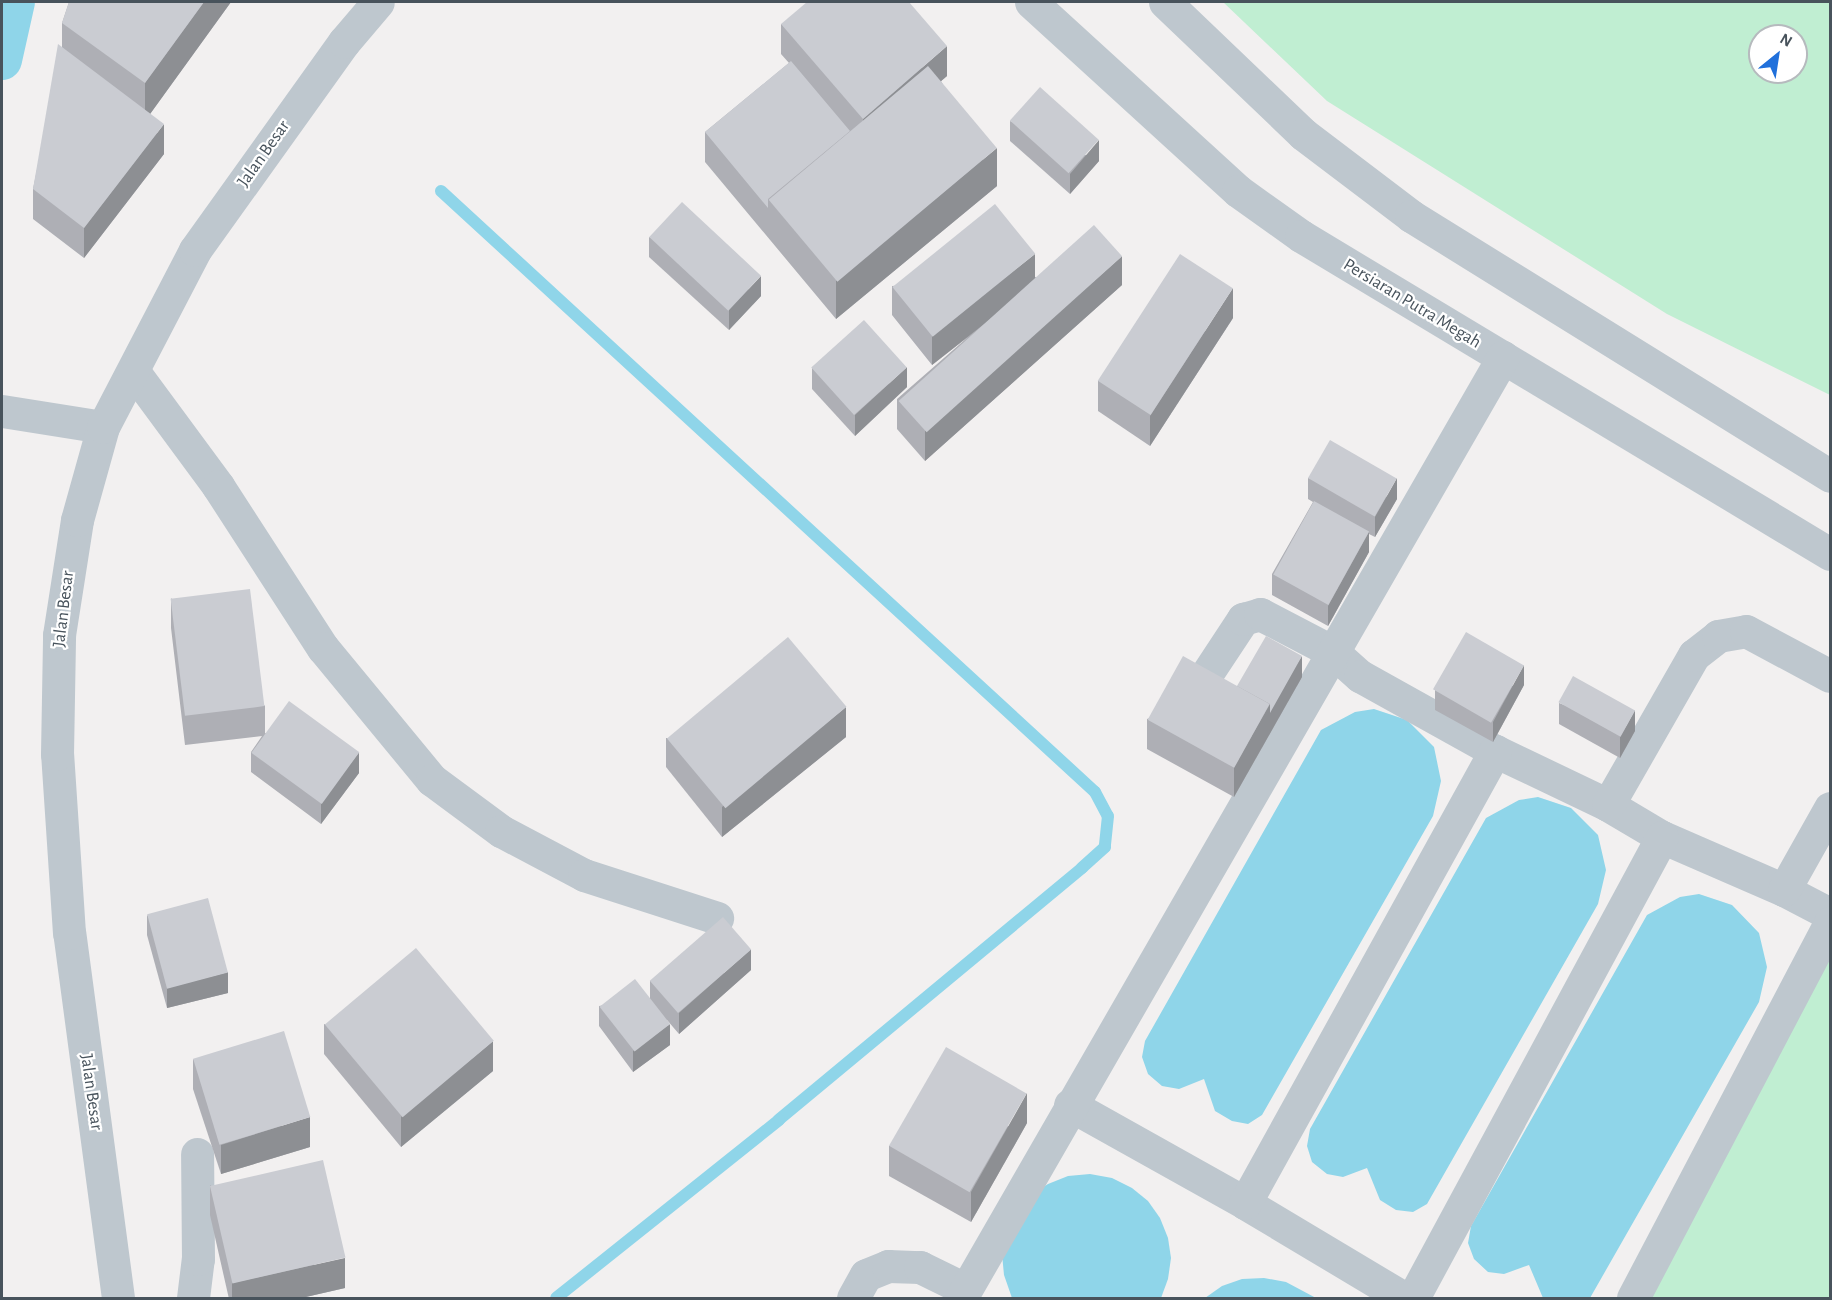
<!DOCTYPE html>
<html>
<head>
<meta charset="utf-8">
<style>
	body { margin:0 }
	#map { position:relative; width:1832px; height:1300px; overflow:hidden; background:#f2f0f0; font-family:"Alegreya Sans",sans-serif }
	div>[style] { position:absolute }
	.green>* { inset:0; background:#c0eed2 }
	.water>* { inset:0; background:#8fd5e9 }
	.stream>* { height:12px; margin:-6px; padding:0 6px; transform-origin:6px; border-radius:6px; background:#8fd5e9 }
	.canal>* { height:40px; margin:-20px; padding:0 20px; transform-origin:20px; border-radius:20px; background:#8fd5e9 }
	.minor>* { height:33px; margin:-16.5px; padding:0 16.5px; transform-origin:16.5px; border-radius:16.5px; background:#bec7ce }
	.wall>* { inset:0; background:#aeafb5 }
	.shaded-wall>* { inset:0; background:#8d8f93 }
	.building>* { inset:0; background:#caccd2; transform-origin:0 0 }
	span { translate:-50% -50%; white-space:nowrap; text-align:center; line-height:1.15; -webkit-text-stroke:4.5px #fff; paint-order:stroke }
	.street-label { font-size:18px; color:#48535c }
	.frame { position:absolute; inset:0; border:3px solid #48535c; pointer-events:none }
	.north { position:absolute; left:1748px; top:24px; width:60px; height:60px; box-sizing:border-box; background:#fff; border:2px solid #b6babe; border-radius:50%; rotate:30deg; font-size:16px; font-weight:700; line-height:24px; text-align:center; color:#48535c }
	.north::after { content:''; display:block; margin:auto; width:21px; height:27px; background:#2070db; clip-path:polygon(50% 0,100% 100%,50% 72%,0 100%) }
</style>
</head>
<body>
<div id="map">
	<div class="green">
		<i style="clip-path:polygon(evenodd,1223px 2px,1830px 2px,1830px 395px,1667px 314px,1327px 101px,1223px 2px,1760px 36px,1796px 36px,1796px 72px,1760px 72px,1760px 36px)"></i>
		<i style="clip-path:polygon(1830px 956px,1830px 1298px,1649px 1298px)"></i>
	</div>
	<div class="water">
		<i style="clip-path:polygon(1374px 709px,1407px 720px,1434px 747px,1441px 781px,1433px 816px,1262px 1115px,1248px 1124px,1232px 1121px,1215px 1111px,1204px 1079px,1179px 1089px,1162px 1086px,1148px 1074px,1142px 1057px,1145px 1041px,1321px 730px,1355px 712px)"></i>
		<i style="clip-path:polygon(1538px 797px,1571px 808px,1598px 835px,1606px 870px,1598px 904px,1427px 1204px,1413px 1212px,1396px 1210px,1380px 1200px,1367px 1168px,1343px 1177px,1327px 1174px,1312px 1162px,1307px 1146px,1310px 1129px,1486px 818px,1519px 800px)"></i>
		<i style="clip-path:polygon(1699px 894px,1732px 905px,1759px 933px,1767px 967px,1759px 1002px,1590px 1298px,1543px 1298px,1529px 1265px,1504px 1274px,1488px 1272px,1474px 1259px,1468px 1243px,1471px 1226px,1647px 915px,1680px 897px)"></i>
		<i style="clip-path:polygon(1090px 1174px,1112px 1178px,1132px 1188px,1148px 1201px,1160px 1218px,1168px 1238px,1171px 1258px,1168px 1279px,1161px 1298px,1012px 1298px,1004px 1275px,1002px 1254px,1029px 1196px,1048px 1184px,1068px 1176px)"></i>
		<i style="clip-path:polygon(1264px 1278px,1286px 1282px,1316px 1298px,1205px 1298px,1222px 1286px,1242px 1279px)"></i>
	</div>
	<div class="stream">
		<i style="left:441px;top:191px;width:888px;rotate:42.58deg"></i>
		<i style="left:1095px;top:792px;width:27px;rotate:62deg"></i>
		<i style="left:1108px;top:816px;width:31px;rotate:96deg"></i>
		<i style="left:1105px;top:847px;width:31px;rotate:138deg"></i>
		<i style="left:1082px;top:868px;width:394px;rotate:140.3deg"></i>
		<i style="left:779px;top:1120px;width:285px;rotate:141.4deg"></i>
	</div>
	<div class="canal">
		<i style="left:2px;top:60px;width:59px;rotate:-77.4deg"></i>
	</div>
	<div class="minor">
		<i style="left:1031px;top:2px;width:280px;rotate:42.4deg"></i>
		<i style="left:1238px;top:191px;width:77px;rotate:35.5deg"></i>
		<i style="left:1301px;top:236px;width:617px;rotate:31.01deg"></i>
		<i style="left:1165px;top:2px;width:191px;rotate:43.7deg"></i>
		<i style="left:1303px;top:134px;width:136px;rotate:37.2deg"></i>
		<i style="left:1411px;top:216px;width:493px;rotate:31.8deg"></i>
		<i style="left:134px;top:372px;width:142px;rotate:53.6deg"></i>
		<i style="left:218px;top:486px;width:193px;rotate:57.1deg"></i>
		<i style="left:323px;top:648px;width:171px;rotate:50.5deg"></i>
		<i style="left:432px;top:780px;width:86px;rotate:36.5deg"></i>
		<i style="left:501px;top:831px;width:94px;rotate:27.9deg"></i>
		<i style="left:584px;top:875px;width:140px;rotate:17.9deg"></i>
		<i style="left:2px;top:411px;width:102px;rotate:9deg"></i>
		<i style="left:1208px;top:672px;width:64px;rotate:-56.6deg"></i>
		<i style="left:1243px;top:619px;width:18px;rotate:-16deg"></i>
		<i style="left:1260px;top:614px;width:82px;rotate:27.5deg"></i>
		<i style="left:1333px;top:652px;width:36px;rotate:42deg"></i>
		<i style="left:1360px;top:676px;width:154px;rotate:29.1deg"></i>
		<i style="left:1495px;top:751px;width:125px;rotate:25.5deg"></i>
		<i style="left:1608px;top:805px;width:63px;rotate:30.7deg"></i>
		<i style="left:1662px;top:837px;width:133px;rotate:23.5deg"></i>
		<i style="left:1784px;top:890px;width:52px;rotate:27.6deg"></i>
		<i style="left:1608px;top:805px;width:173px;rotate:-60.2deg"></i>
		<i style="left:1694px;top:655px;width:31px;rotate:-38deg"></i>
		<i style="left:1718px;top:636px;width:28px;rotate:-10deg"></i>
		<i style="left:1746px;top:631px;width:95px;rotate:28.2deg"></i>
		<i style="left:1784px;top:890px;width:94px;rotate:-60.7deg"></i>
		<i style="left:1070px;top:1105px;width:201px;rotate:29.2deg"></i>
		<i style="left:1245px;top:1203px;width:185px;rotate:30.9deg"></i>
		<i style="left:1245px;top:1203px;width:517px;rotate:-61.05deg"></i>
		<i style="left:118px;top:1298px;width:368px;rotate:-97.6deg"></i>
		<i style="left:69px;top:933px;width:179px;rotate:-93.8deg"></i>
		<i style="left:57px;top:754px;width:119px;rotate:-89deg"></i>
		<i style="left:59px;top:635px;width:116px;rotate:-81.1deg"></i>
		<i style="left:77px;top:520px;width:97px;rotate:-74.4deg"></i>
		<i style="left:103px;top:427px;width:199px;rotate:-62.5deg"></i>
		<i style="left:195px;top:250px;width:256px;rotate:-54.4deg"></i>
		<i style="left:344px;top:42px;width:52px;rotate:-49.6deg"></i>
		<i style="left:193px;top:1298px;width:39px;rotate:-83deg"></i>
		<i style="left:198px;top:1259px;width:105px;rotate:-90.5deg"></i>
		<i style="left:853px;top:1298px;width:26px;rotate:-61deg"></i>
		<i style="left:866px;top:1275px;width:24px;rotate:-22deg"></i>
		<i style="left:888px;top:1266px;width:32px;rotate:2deg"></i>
		<i style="left:920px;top:1267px;width:50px;rotate:26.1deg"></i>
		<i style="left:961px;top:1298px;width:1086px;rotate:-60.06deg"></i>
		<i style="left:1413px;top:1298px;width:524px;rotate:-61.63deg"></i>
		<i style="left:1633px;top:1298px;width:424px;rotate:-62.3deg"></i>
	</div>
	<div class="wall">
		<i style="clip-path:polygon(69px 2px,231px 2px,150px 114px,164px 154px,84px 258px,33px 219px,33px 189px,62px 47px,62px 23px)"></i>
		<i style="clip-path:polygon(781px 24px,947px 76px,941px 81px,997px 186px,836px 319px,705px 162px,705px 132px,789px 63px,781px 54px)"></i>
		<i style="clip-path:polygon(1010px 121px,1099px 161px,1070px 194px,1010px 141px)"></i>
		<i style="clip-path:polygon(649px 237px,761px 296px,729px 330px,649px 257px)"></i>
		<i style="clip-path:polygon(1035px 277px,1122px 285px,925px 461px,897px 429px,897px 399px,968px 337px,932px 365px,892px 315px,892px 286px)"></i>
		<i style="clip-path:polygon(1233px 318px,1150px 446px,1098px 411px,1098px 381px)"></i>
		<i style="clip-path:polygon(812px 368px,907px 387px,855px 436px,812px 389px)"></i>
		<i style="clip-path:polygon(1308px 478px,1397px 499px,1375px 537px,1369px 534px,1369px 552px,1328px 626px,1272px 595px,1272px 574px,1313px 502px,1308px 499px)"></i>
		<i style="clip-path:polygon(171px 598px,265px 706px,265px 733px,359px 773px,321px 824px,251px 772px,251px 752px,262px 736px,185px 745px,171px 628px)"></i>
		<i style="clip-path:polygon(1302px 677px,1234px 797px,1147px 749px,1147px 719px,1237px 686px)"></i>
		<i style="clip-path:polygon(1524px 685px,1493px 742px,1435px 710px,1435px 690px)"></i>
		<i style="clip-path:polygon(1559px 703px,1635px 731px,1620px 758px,1559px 724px)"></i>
		<i style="clip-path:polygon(846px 737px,722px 837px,666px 767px,666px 738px)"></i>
		<i style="clip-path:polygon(147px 915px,228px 993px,167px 1008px,147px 935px)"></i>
		<i style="clip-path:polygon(751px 970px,679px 1034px,667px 1020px,670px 1045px,633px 1072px,599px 1026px,599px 1006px,650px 998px,650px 981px)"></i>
		<i style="clip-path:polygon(324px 1024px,493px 1071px,401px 1147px,324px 1054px)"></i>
		<i style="clip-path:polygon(193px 1059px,310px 1147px,221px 1174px,193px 1089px)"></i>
		<i style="clip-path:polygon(1027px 1123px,971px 1222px,889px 1176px,889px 1146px)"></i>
		<i style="clip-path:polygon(210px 1185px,345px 1288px,297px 1299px,229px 1299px,210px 1215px)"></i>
	</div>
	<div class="shaded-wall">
		<i style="clip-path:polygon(204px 2px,231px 2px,145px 121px,145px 83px)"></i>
		<i style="clip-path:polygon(947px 46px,947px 76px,863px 148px,863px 119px)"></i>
		<i style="clip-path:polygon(164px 124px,164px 154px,84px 258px,84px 228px)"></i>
		<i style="clip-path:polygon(1099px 140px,1099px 161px,1070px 194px,1070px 174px)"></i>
		<i style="clip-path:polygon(997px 148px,997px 186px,836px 319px,836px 281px)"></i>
		<i style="clip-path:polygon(1035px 254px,1035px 284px,932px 365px,932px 335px)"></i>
		<i style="clip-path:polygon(1122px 256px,1122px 285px,925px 461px,925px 431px)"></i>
		<i style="clip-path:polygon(761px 276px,761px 296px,729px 330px,729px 310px)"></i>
		<i style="clip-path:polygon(1233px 288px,1233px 318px,1150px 446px,1150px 416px)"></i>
		<i style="clip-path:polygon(907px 367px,907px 387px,855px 436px,855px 415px)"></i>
		<i style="clip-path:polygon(1397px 478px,1397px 499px,1375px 537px,1375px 517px)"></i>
		<i style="clip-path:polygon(1369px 532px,1369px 552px,1328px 626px,1328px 606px)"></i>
		<i style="clip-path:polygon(1302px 656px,1302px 677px,1234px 797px,1234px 767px,1270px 704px)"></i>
		<i style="clip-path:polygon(1524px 665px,1524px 685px,1493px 742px,1493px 722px)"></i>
		<i style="clip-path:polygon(846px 707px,846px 737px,722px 837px,722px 807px)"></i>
		<i style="clip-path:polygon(1635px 710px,1635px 731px,1620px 758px,1620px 737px)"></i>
		<i style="clip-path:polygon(359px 752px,359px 773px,321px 824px,321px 803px)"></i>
		<i style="clip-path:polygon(751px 949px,751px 970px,679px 1034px,679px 1013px)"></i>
		<i style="clip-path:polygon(228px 972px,228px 993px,167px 1008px,167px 988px)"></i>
		<i style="clip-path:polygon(670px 1024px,670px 1045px,633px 1072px,633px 1051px)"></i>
		<i style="clip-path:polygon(493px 1041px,493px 1071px,401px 1147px,401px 1117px)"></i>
		<i style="clip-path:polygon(1027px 1093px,1027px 1123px,971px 1222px,971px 1192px)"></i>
		<i style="clip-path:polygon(310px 1117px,310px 1147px,221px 1174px,221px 1145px)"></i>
		<i style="clip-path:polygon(345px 1258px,345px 1288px,297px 1299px,232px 1299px,232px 1283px)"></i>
	</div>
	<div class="building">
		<i style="clip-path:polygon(69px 2px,204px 2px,145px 83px,62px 23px)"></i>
		<i style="clip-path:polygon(807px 2px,909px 2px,947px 46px,863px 119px,781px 24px)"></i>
		<i style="clip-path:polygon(58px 44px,164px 124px,84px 228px,33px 189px)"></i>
		<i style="clip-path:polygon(791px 61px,850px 131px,768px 199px,768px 208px,705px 132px)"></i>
		<i style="left:928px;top:66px;width:107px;height:208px;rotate:50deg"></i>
		<i style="left:1040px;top:87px;width:79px;height:45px;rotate:42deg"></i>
		<i style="left:682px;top:202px;width:108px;height:48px;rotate:43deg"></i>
		<i style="left:995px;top:204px;width:64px;height:132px;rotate:51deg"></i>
		<i style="left:1094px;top:225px;width:42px;height:263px;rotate:48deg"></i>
		<i style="left:1180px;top:254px;width:63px;height:151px;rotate:33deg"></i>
		<i style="left:864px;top:320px;width:64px;height:71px;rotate:48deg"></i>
		<i style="left:1330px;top:440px;width:77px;height:44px;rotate:30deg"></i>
		<i style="left:1314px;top:501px;width:63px;height:84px;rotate:29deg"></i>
		<i style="left:250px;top:589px;width:118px;height:80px;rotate:83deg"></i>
		<i style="left:1466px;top:632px;width:67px;height:66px;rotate:30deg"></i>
		<i style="clip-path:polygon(1266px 636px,1302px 656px,1270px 713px,1270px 704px,1237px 686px)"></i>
		<i style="left:788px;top:637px;width:91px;height:158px;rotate:50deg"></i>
		<i style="left:1183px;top:656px;width:99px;height:73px;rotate:29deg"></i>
		<i style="left:1573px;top:676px;width:71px;height:30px;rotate:29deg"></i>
		<i style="left:289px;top:701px;width:87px;height:64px;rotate:36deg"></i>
		<i style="left:208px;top:898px;width:77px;height:63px;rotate:75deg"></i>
		<i style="left:723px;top:917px;width:43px;height:97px;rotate:49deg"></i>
		<i style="left:416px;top:948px;width:121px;height:119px;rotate:50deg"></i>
		<i style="left:635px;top:979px;width:57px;height:45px;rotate:52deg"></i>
		<i style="left:284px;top:1031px;width:90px;height:95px;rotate:73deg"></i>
		<i style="left:946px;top:1047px;width:93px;height:114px;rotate:30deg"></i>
		<i style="left:323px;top:1160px;width:100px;height:116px;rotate:77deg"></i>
	</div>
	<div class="street-label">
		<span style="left:264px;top:154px;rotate:-55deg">Jalan Besar</span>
		<span style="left:1412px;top:304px;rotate:31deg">Persiaran Putra Megah</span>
		<span style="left:64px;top:609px;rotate:-83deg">Jalan Besar</span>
		<span style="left:91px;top:1092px;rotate:82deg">Jalan Besar</span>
	</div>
	<div class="frame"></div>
	<div class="north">N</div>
</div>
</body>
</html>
